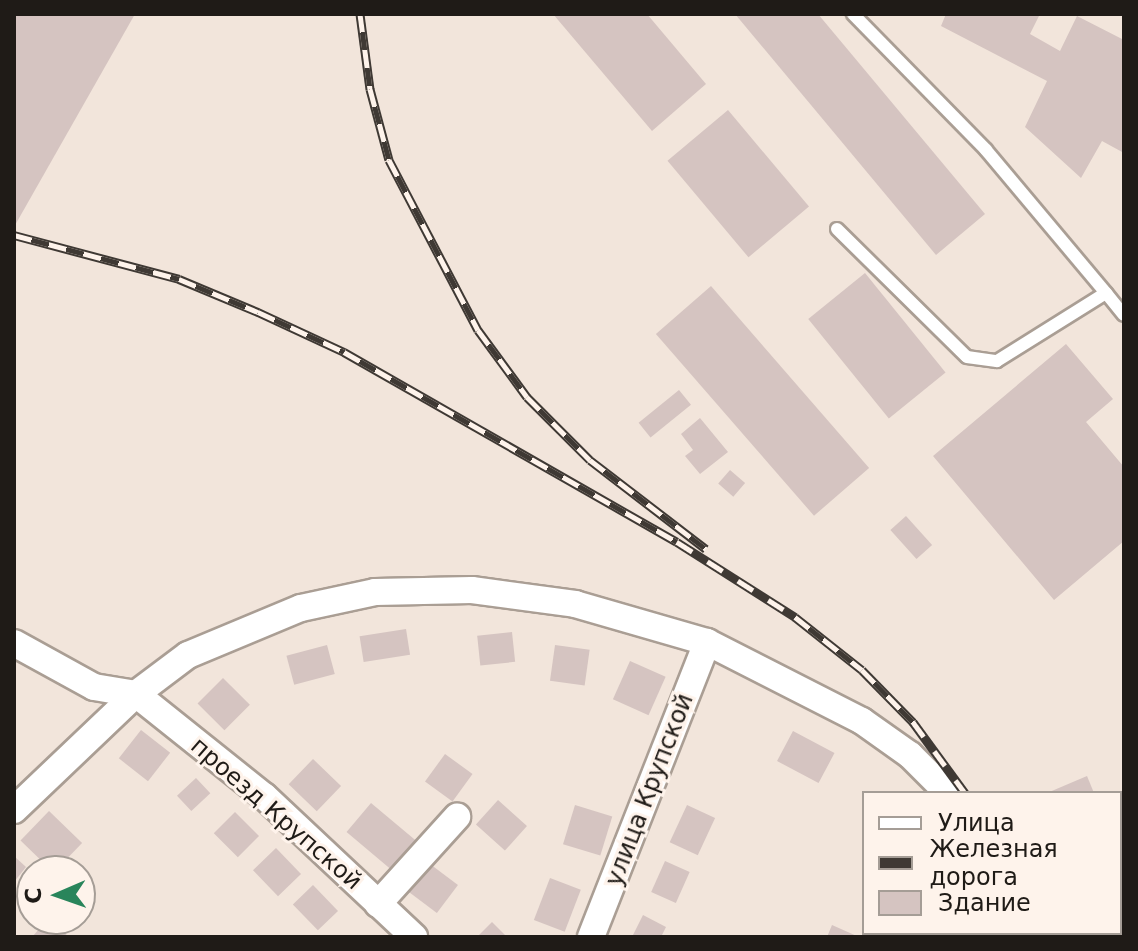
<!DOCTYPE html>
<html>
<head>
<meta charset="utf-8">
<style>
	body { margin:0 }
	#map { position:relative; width:1138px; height:951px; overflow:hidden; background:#f2e5db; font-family:"DejaVu Sans",sans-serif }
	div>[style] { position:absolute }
	.building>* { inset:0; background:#d5c4c1; transform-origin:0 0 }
	.roads { filter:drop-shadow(2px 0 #aa9e94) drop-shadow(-2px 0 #aa9e94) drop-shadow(0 2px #aa9e94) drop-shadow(0 -2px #aa9e94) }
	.service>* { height:12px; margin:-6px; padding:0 6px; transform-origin:6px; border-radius:6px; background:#fff }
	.minor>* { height:26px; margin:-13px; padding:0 13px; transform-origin:13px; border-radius:13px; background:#fff }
	.rail>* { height:9px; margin-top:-4.5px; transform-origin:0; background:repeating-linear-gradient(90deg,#fef3eb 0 18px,#3f3934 0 36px); box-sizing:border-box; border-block:2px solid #3f3934 }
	span { translate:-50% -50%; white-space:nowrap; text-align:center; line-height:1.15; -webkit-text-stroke:6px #fef3eb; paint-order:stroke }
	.street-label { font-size:24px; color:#1f1b17 }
	.frame { position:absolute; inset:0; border:16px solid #1f1b17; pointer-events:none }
	.legend { position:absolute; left:862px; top:791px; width:260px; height:144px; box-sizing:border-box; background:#fef3eb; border:2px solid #a59d96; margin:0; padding:10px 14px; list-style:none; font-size:24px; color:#1f1b17 }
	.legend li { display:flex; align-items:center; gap:16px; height:40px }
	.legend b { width:40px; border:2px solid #a59d96 }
	.north { position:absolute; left:16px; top:855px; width:80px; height:80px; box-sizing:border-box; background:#fef3eb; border:2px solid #a59d96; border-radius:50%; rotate:268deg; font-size:22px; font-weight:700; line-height:32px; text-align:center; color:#1f1b17 }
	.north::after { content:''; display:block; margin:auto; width:28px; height:36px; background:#29855b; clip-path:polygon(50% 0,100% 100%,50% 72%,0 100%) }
</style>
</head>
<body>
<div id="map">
	<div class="building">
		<i style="clip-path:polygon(14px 14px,135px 14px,14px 227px)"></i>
		<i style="clip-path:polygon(553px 14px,647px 14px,706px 84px,652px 131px)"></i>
		<i style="clip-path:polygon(735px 14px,818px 14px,985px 214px,936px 255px)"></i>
		<i style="clip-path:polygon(946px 14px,1040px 14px,1030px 34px,1060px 51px,1077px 16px,1124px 40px,1124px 153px,1102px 141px,1081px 178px,1025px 127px,1047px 81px,941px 26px)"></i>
		<i style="left:728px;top:110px;width:126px;height:79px;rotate:50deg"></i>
		<i style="left:865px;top:273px;width:128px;height:73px;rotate:51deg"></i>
		<i style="left:711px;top:286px;width:241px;height:73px;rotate:49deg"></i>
		<i style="clip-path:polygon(1066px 344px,1113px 399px,1086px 422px,1124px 467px,1124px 541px,1054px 600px,933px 456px)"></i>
		<i style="left:679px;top:390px;width:19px;height:52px;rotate:51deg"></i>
		<i style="clip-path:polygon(700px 418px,728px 452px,700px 474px,685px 456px,693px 450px,681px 434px)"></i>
		<i style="left:730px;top:470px;width:20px;height:18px;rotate:41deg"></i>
		<i style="left:906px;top:516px;width:39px;height:21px;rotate:48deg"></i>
		<i style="left:406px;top:629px;width:26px;height:47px;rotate:81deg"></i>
		<i style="left:512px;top:632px;width:30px;height:35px;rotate:84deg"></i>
		<i style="left:327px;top:645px;width:30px;height:42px;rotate:75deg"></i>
		<i style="left:555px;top:645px;width:35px;height:36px;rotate:8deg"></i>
		<i style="left:630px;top:661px;width:39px;height:42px;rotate:24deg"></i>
		<i style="left:223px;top:678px;width:38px;height:36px;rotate:45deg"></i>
		<i style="left:141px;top:730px;width:37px;height:36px;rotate:38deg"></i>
		<i style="left:793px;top:731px;width:47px;height:34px;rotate:28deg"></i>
		<i style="left:445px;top:754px;width:34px;height:34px;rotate:36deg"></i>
		<i style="left:313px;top:759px;width:39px;height:35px;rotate:44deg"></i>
		<i style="clip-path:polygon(1087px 776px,1094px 793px,1047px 793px)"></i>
		<i style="left:196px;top:778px;width:21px;height:26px;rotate:47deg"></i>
		<i style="left:498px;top:800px;width:39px;height:33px;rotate:42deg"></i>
		<i style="left:371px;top:803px;width:62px;height:38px;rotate:40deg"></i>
		<i style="left:575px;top:805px;width:39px;height:41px;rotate:17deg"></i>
		<i style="left:687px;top:805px;width:31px;height:41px;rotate:25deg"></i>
		<i style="left:49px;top:811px;width:46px;height:41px;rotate:44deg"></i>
		<i style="left:235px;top:812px;width:34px;height:30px;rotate:45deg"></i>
		<i style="left:276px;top:848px;width:36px;height:32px;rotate:46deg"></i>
		<i style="clip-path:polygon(14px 856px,26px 867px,14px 882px)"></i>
		<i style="left:426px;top:861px;width:40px;height:35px;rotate:37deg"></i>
		<i style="left:665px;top:861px;width:27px;height:34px;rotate:24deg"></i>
		<i style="left:550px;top:878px;width:33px;height:45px;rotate:21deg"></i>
		<i style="left:313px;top:885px;width:36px;height:28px;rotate:46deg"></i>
		<i style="clip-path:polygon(643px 915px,666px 927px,661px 937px,632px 937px)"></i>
		<i style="clip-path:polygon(48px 919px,69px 937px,32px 937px)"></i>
		<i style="clip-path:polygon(492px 922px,507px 937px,477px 937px)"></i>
		<i style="clip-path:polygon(832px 925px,859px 937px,827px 937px)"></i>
		<i style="clip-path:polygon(944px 933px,980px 933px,942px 937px)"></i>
	</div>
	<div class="roads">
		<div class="service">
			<i style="left:853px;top:14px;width:190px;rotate:45.6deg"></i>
			<i style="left:986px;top:150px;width:187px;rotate:50deg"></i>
			<i style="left:837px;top:229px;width:182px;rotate:44.6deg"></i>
			<i style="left:967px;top:357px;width:30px;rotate:8deg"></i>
			<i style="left:997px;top:361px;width:128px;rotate:-32deg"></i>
			<i style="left:1106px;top:293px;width:28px;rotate:51deg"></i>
		</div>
		<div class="minor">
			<i style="left:14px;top:643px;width:91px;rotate:28.8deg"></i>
			<i style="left:94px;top:687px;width:43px;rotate:9.5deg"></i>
			<i style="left:136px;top:694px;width:65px;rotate:-36.9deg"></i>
			<i style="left:188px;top:655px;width:122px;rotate:-22.6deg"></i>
			<i style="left:301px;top:608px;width:76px;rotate:-12.2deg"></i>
			<i style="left:375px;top:592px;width:97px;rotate:-1.2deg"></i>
			<i style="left:472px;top:590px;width:104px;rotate:7.7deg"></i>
			<i style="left:575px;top:604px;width:137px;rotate:16.1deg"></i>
			<i style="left:707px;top:642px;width:174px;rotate:27deg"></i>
			<i style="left:862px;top:721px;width:59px;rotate:35.3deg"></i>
			<i style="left:910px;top:755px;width:54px;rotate:45deg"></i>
			<i style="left:14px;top:810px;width:168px;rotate:-43.6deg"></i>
			<i style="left:136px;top:694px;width:164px;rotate:38.6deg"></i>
			<i style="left:264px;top:796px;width:206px;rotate:43.2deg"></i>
			<i style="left:378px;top:904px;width:118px;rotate:-47.8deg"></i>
			<i style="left:1034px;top:933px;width:4px;rotate:76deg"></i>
			<i style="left:591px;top:937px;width:317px;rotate:-68.5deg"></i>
			<i style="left:919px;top:937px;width:4px;rotate:-63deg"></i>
		</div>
	</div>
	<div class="rail">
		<i style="left:360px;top:14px;width:76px;rotate:82.4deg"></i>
		<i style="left:370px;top:89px;width:73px;rotate:75deg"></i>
		<i style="left:389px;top:160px;width:192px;rotate:62.4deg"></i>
		<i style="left:478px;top:330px;width:83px;rotate:53.8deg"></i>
		<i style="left:527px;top:397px;width:89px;rotate:45deg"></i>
		<i style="left:590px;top:460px;width:146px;rotate:37.5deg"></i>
		<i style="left:14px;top:235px;width:171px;rotate:14.9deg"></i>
		<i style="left:179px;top:279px;width:86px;rotate:22.7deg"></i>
		<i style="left:258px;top:312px;width:95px;rotate:24.9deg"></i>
		<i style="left:344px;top:352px;width:383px;rotate:29.7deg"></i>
		<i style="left:677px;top:542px;width:140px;rotate:32.4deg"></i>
		<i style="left:795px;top:617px;width:85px;rotate:38.3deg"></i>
		<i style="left:862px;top:670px;width:73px;rotate:45.6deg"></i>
		<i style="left:913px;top:722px;width:88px;rotate:53.8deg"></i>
		<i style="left:1058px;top:933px;width:4px;rotate:63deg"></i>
	</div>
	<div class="street-label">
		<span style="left:650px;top:790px;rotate:-69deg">улица Крупской</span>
		<span style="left:276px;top:814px;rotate:41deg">проезд Крупской</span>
	</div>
	<div class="frame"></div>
	<ul class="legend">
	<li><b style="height:10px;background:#fff"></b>Улица</li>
	<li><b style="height:10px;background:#3f3934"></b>Железная дорога</li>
	<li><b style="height:22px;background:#d5c4c1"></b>Здание</li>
	</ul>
	<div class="north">С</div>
</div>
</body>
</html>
